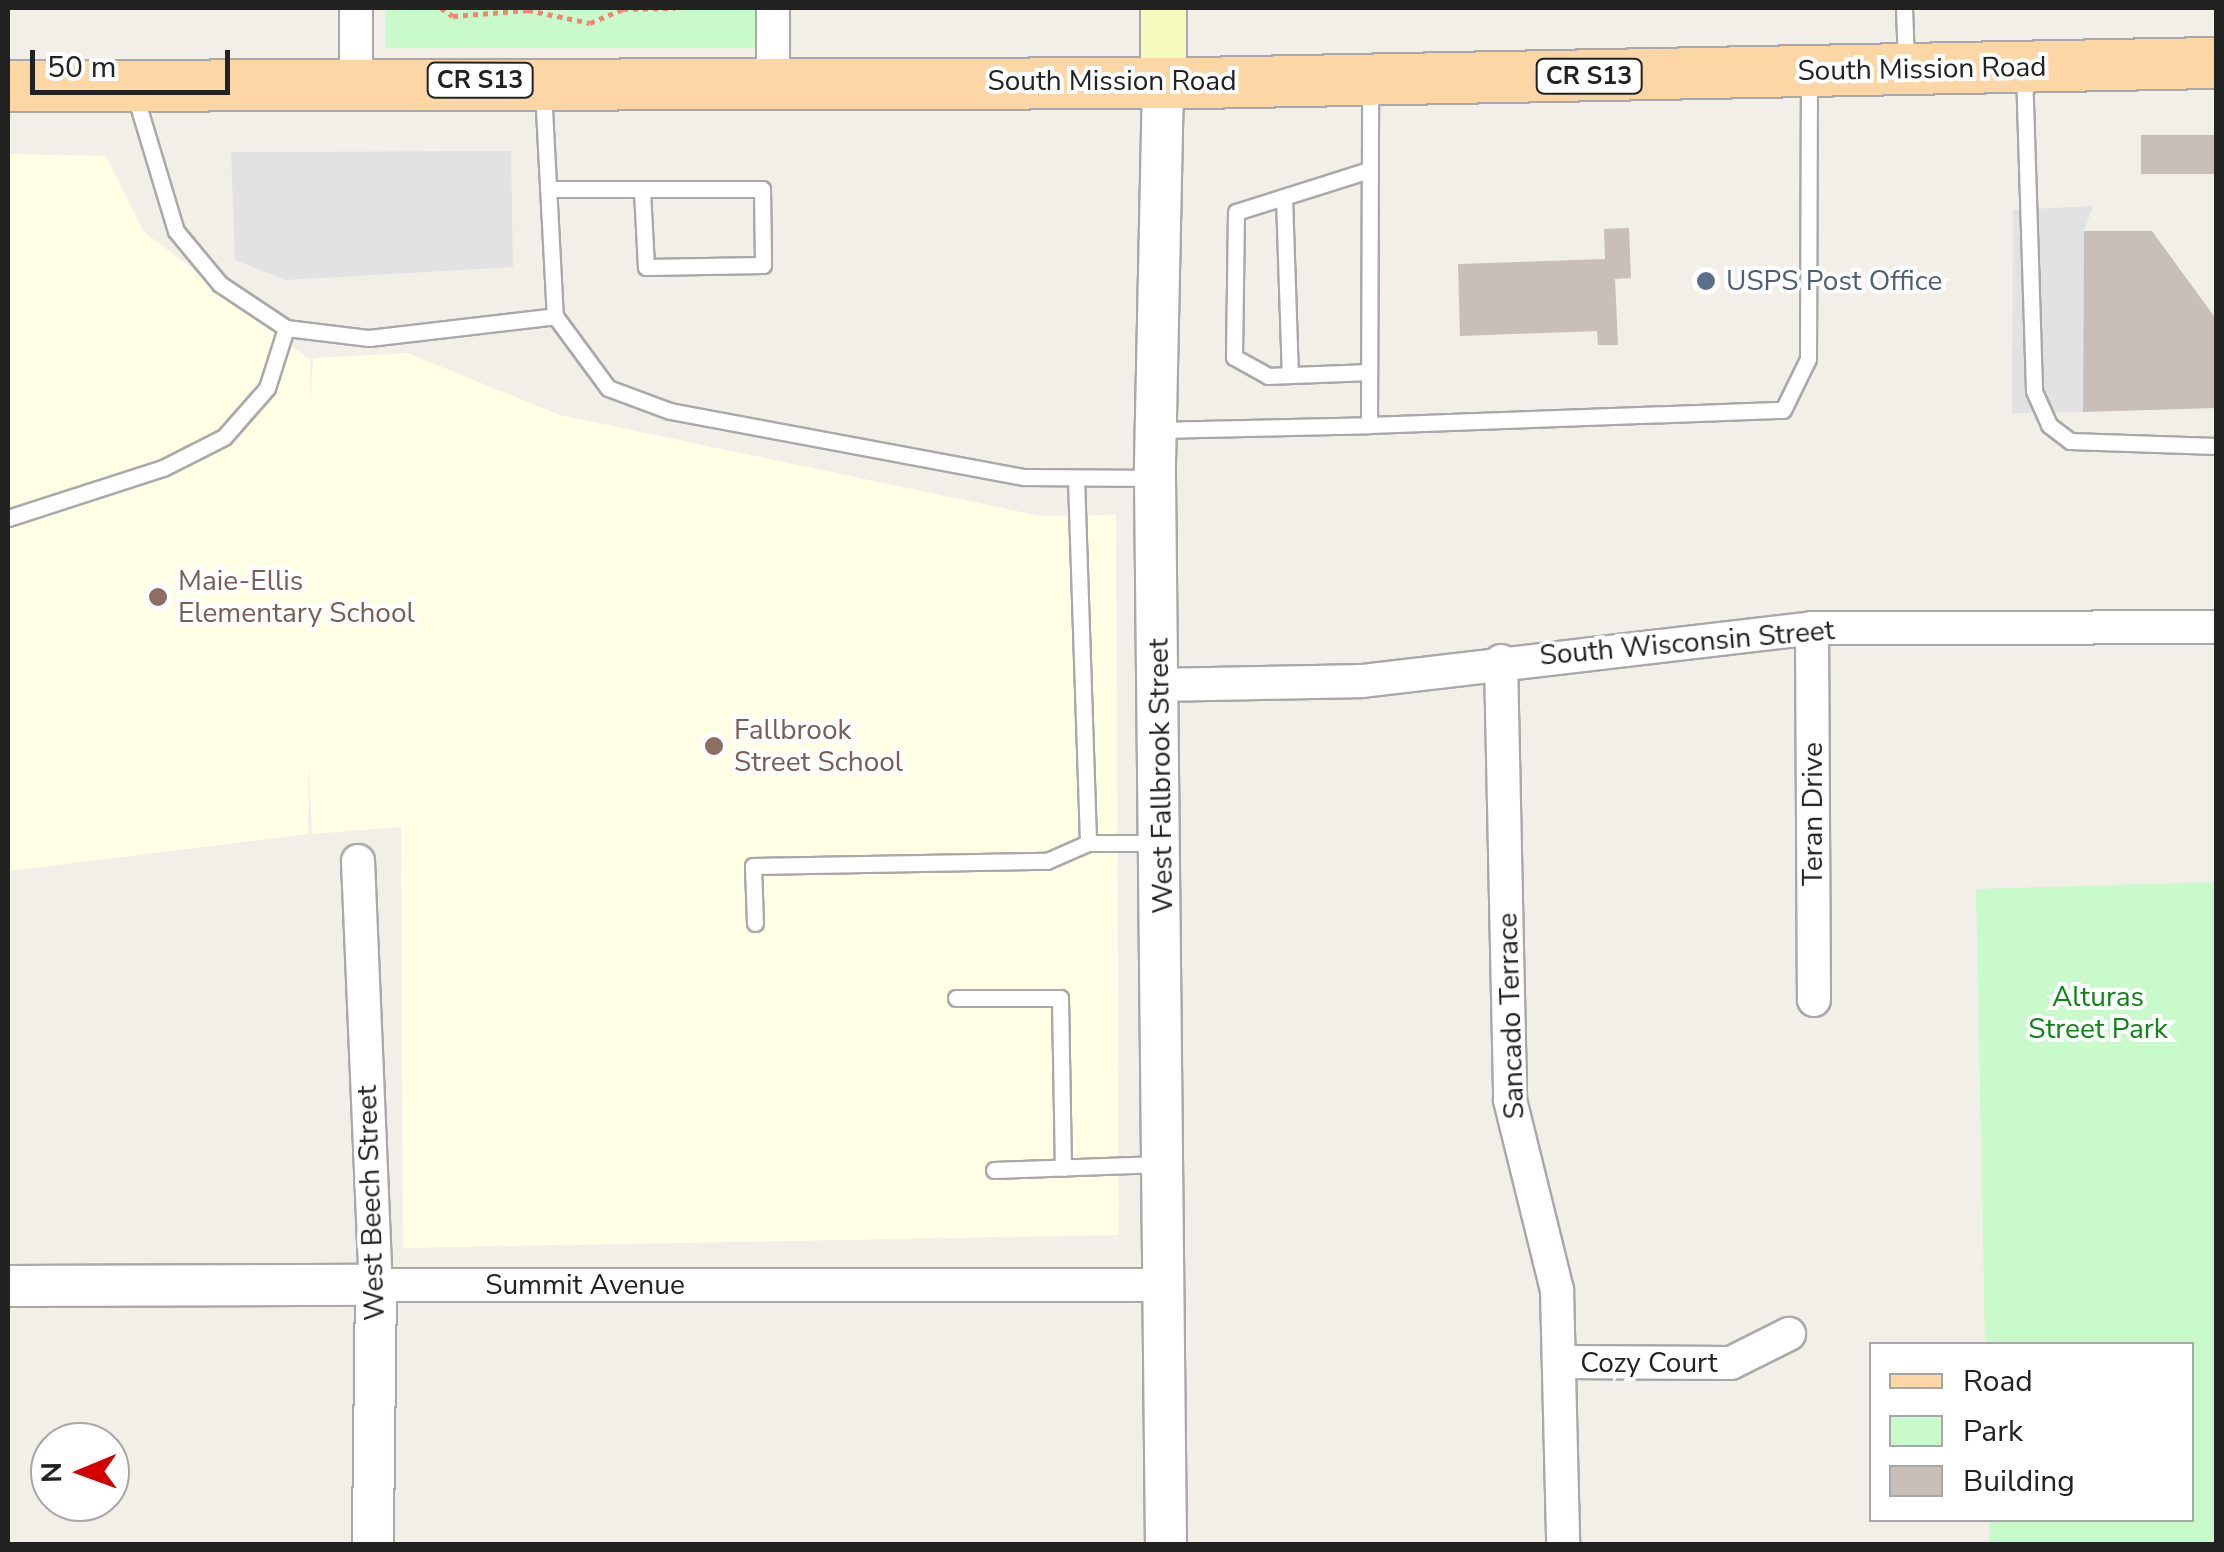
<!DOCTYPE html>
<html>
<head>
<meta charset="utf-8">
<style>
	body { margin:0 }
	#map { position:relative; width:2224px; height:1552px; overflow:hidden; background:#f2efe9; font-family:"Nunito Sans",sans-serif }
	div>[style] { position:absolute }
	.education>* { inset:0; background:#ffffe5 }
	.park>* { inset:0; background:#c8facc; transform-origin:0 0 }
	.parking>* { inset:0; background:#e2e2e2 }
	.building>* { inset:0; background:#c7bfb8; transform-origin:0 0 }
	.path>* { height:5px; margin-top:-2.5px; transform-origin:0; background:repeating-linear-gradient(90deg,#fa8072 0 5px,transparent 0 10px) }
	.roads { filter:drop-shadow(2px 0 #a9a9a9) drop-shadow(-2px 0 #a9a9a9) drop-shadow(0 2px #a9a9a9) drop-shadow(0 -2px #a9a9a9) }
	.service>* { height:15px; margin:-7.5px; padding:0 7.5px; transform-origin:7.5px; border-radius:7.5px; background:#fff }
	.minor>* { height:32px; margin:-16px; padding:0 16px; transform-origin:16px; border-radius:16px; background:#fff }
	.tertiary>* { height:40px; margin:-20px; padding:0 20px; transform-origin:20px; border-radius:20px; background:#fff }
	.secondary>* { height:45px; margin:-22.5px; padding:0 22.5px; transform-origin:22.5px; border-radius:22.5px; background:#f7fabf }
	.primary>* { height:50px; margin:-25px; padding:0 25px; transform-origin:25px; border-radius:25px; background:#fcd6a4 }
	.dots>* { width:28px; height:28px; translate:-50% -50%; box-sizing:border-box; border:5px solid #fff; border-radius:50% }
	span { translate:-50% -50%; white-space:nowrap; text-align:center; line-height:1.15; -webkit-text-stroke:8px #fff; paint-order:stroke }
	.shield-label span { padding:2px 8px; background:#fff; border:2px solid; border-radius:8px; -webkit-text-stroke-width:0 }
	.shield-label { font-size:25px; color:#222; font-weight:700 }
	.street-label { font-size:28px; color:#222 }
	.service-label { font-size:28px; color:#4e5e75 }
	.left { translate:0 -50%; text-align:left }
	.education-label { font-size:28px; color:#785e54 }
	.park-label { font-size:28px; color:#0c8416 }
	.frame { position:absolute; inset:0; border:10px solid #222; pointer-events:none }
	.legend { position:absolute; left:1869px; top:1342px; width:325px; height:180px; box-sizing:border-box; background:#fff; border:2px solid #a7a7a7; margin:0; padding:12px 18px; list-style:none; font-size:30px; color:#222 }
	.legend li { display:flex; align-items:center; gap:20px; height:50px }
	.legend b { width:50px; border:2px solid #a7a7a7 }
	.north { position:absolute; left:30px; top:1422px; width:100px; height:100px; box-sizing:border-box; background:#fff; border:2px solid #a7a7a7; border-radius:50%; rotate:269deg; font-size:28px; font-weight:700; line-height:40px; text-align:center; color:#222 }
	.north::after { content:''; display:block; margin:auto; width:35px; height:45px; background:#d40000; clip-path:polygon(50% 0,100% 100%,50% 72%,0 100%) }
	.scale { position:absolute; left:30px; top:50px; width:200px; height:45px; box-sizing:border-box; border:5px solid #222; border-top:0; padding-left:12px; font-size:30px; line-height:35px; white-space:nowrap; color:#222; -webkit-text-stroke:8px #fff; paint-order:stroke }
</style>
</head>
<body>
<div id="map">
	<div class="education">
		<i style="clip-path:polygon(8px 154px,106px 156px,143px 231px,310px 360px,310px 405px,313px 358px,407px 353px,560px 415px,1040px 516px,1116px 515px,1119px 1235px,403px 1248px,401px 827px,312px 834px,309px 761px,308px 834px,8px 871px)"></i>
	</div>
	<div class="park">
		<i style="left:385px;top:8px;width:374px;height:40px"></i>
		<i style="clip-path:polygon(2216px 882px,2216px 1544px,1989px 1544px,1989px 1520px,2192px 1520px,2192px 1344px,1985px 1344px,1976px 889px)"></i>
	</div>
	<div class="parking">
		<i style="clip-path:polygon(511px 151px,513px 267px,285px 280px,235px 260px,231px 152px)"></i>
		<i style="clip-path:polygon(2093px 206px,2084px 231px,2083px 412px,2012px 413px,2013px 210px)"></i>
	</div>
	<div class="building">
		<i style="left:2216px;top:135px;width:39px;height:75px;rotate:90deg"></i>
		<i style="clip-path:polygon(1629px 228px,1631px 278px,1615px 279px,1618px 345px,1598px 345px,1597px 331px,1460px 336px,1458px 264px,1605px 259px,1604px 229px)"></i>
		<i style="clip-path:polygon(2084px 231px,2152px 231px,2216px 319px,2216px 408px,2083px 412px)"></i>
	</div>
	<div class="path">
		<i style="left:441px;top:8px;width:14px;rotate:34deg"></i>
		<i style="left:453px;top:16px;width:75px;rotate:-4.6deg"></i>
		<i style="left:528px;top:10px;width:63px;rotate:11.8deg"></i>
		<i style="left:590px;top:23px;width:36px;rotate:-23deg"></i>
		<i style="left:623px;top:9px;width:52px;rotate:-1.1deg"></i>
	</div>
	<div class="roads">
		<div class="service">
			<i style="left:1904px;top:8px;width:55px;rotate:87.9deg"></i>
			<i style="left:2024px;top:71px;width:320px;rotate:88.2deg"></i>
			<i style="left:2034px;top:391px;width:37px;rotate:66deg"></i>
			<i style="left:2049px;top:425px;width:26px;rotate:37deg"></i>
			<i style="left:2070px;top:441px;width:146px;rotate:2deg"></i>
			<i style="left:543px;top:90px;width:226px;rotate:87deg"></i>
			<i style="left:555px;top:316px;width:89px;rotate:53.6deg"></i>
			<i style="left:608px;top:388px;width:66px;rotate:20.4deg"></i>
			<i style="left:670px;top:411px;width:360px;rotate:10.6deg"></i>
			<i style="left:1024px;top:477px;width:129px;rotate:0.4deg"></i>
			<i style="left:134px;top:92px;width:145px;rotate:73.2deg"></i>
			<i style="left:176px;top:231px;width:69px;rotate:50.3deg"></i>
			<i style="left:220px;top:284px;width:79px;rotate:33.7deg"></i>
			<i style="left:286px;top:328px;width:84px;rotate:6.9deg"></i>
			<i style="left:369px;top:338px;width:187px;rotate:-6.7deg"></i>
			<i style="left:1369px;top:170px;width:139px;rotate:162.5deg"></i>
			<i style="left:1236px;top:212px;width:145px;rotate:90.8deg"></i>
			<i style="left:1234px;top:357px;width:39px;rotate:29deg"></i>
			<i style="left:1268px;top:376px;width:101px;rotate:-2.3deg"></i>
			<i style="left:548px;top:189px;width:214px"></i>
			<i style="left:762px;top:189px;width:76px;rotate:89.2deg"></i>
			<i style="left:763px;top:265px;width:117px;rotate:179deg"></i>
			<i style="left:646px;top:267px;width:77px;rotate:-93deg"></i>
			<i style="left:1284px;top:197px;width:178px;rotate:88.1deg"></i>
			<i style="left:1369px;top:425px;width:414px;rotate:-2.1deg"></i>
			<i style="left:1783px;top:410px;width:57px;rotate:-63.9deg"></i>
			<i style="left:1808px;top:359px;width:280px;rotate:-89.8deg"></i>
			<i style="left:1156px;top:430px;width:213px;rotate:-1.3deg"></i>
			<i style="left:1369px;top:425px;width:339px;rotate:-89.8deg"></i>
			<i style="left:1076px;top:479px;width:364px;rotate:88.1deg"></i>
			<i style="left:1088px;top:843px;width:67px"></i>
			<i style="left:8px;top:518px;width:163px;rotate:-17.9deg"></i>
			<i style="left:163px;top:468px;width:68px;rotate:-26.9deg"></i>
			<i style="left:224px;top:437px;width:65px;rotate:-48.7deg"></i>
			<i style="left:267px;top:388px;width:63px;rotate:-72.4deg"></i>
			<i style="left:755px;top:923px;width:57px;rotate:-92deg"></i>
			<i style="left:753px;top:866px;width:294px;rotate:-1deg"></i>
			<i style="left:1047px;top:861px;width:45px;rotate:-23.7deg"></i>
			<i style="left:956px;top:998px;width:104px"></i>
			<i style="left:1060px;top:998px;width:170px;rotate:89deg"></i>
			<i style="left:994px;top:1170px;width:166px;rotate:-2.1deg"></i>
		</div>
		<div class="minor">
			<i style="left:356px;top:79px;width:71px;rotate:-90deg"></i>
			<i style="left:773px;top:86px;width:78px;rotate:-90deg"></i>
			<i style="left:1812px;top:628px;width:372px;rotate:89.7deg"></i>
			<i style="left:1501px;top:661px;width:439px;rotate:88.8deg"></i>
			<i style="left:1510px;top:1100px;width:196px;rotate:76.1deg"></i>
			<i style="left:1557px;top:1290px;width:254px;rotate:88.6deg"></i>
			<i style="left:1160px;top:685px;width:202px;rotate:-1.1deg"></i>
			<i style="left:1362px;top:681px;width:453px;rotate:-6.7deg"></i>
			<i style="left:1812px;top:628px;width:404px;rotate:-0.1deg"></i>
			<i style="left:358px;top:861px;width:424px;rotate:87.6deg"></i>
			<i style="left:376px;top:1285px;width:787px"></i>
			<i style="left:1562px;top:1362px;width:169px;rotate:0.3deg"></i>
			<i style="left:1731px;top:1363px;width:65px;rotate:-26.6deg"></i>
		</div>
		<div class="tertiary">
			<i style="left:1163px;top:82px;width:396px;rotate:91.2deg"></i>
			<i style="left:1155px;top:478px;width:1066px;rotate:89.41deg"></i>
			<i style="left:8px;top:1286px;width:368px;rotate:-0.2deg"></i>
			<i style="left:376px;top:1285px;width:259px;rotate:90.7deg"></i>
		</div>
		<div class="secondary">
			<i style="left:1163px;top:8px;width:74px;rotate:90deg"></i>
		</div>
		<div class="primary">
			<i style="left:8px;top:86px;width:1190px;rotate:-0.14deg"></i>
			<i style="left:1198px;top:83px;width:1018px;rotate:-1.13deg"></i>
		</div>
	</div>
	<div class="dots">
		<i style="left:1706px;top:281px;background:#5c6f8a"></i>
		<i style="left:158px;top:597px;background:#8d6e63"></i>
		<i style="left:714px;top:746px;background:#8d6e63"></i>
	</div>
	<div class="shield-label">
		<span style="left:1589px;top:76px">CR S13</span>
		<span style="left:480px;top:80px">CR S13</span>
	</div>
	<div class="street-label">
		<span style="left:1922px;top:69px;rotate:-1deg">South Mission Road</span>
		<span style="left:1112px;top:81px">South Mission Road</span>
		<span style="left:1687px;top:643px;rotate:-5deg">South Wisconsin Street</span>
		<span style="left:1161px;top:776px;rotate:-91deg">West Fallbrook Street</span>
		<span style="left:1813px;top:814px;rotate:-90deg">Teran Drive</span>
		<span style="left:1511px;top:1016px;rotate:-92deg">Sancado Terrace</span>
		<span style="left:371px;top:1203px;rotate:-92deg">West Beech Street</span>
		<span style="left:585px;top:1285px">Summit Avenue</span>
		<span style="left:1649px;top:1363px">Cozy Court</span>
	</div>
	<div class="service-label">
		<span class="left" style="left:1726px;top:281px">USPS Post Office</span>
	</div>
	<div class="education-label">
		<span class="left" style="left:178px;top:597px">Maie-Ellis<br>Elementary School</span>
		<span class="left" style="left:734px;top:746px">Fallbrook<br>Street School</span>
	</div>
	<div class="park-label">
		<span style="left:2098px;top:1013px">Alturas<br>Street Park</span>
	</div>
	<div class="frame"></div>
	<ul class="legend">
	<li><b style="height:12px;background:#fcd6a4"></b>Road</li>
	<li><b style="height:28px;background:#c8facc"></b>Park</li>
	<li><b style="height:28px;background:#c7bfb8"></b>Building</li>
	</ul>
	<div class="north">N</div>
	<div class="scale">50 m</div>
</div>
</body>
</html>
